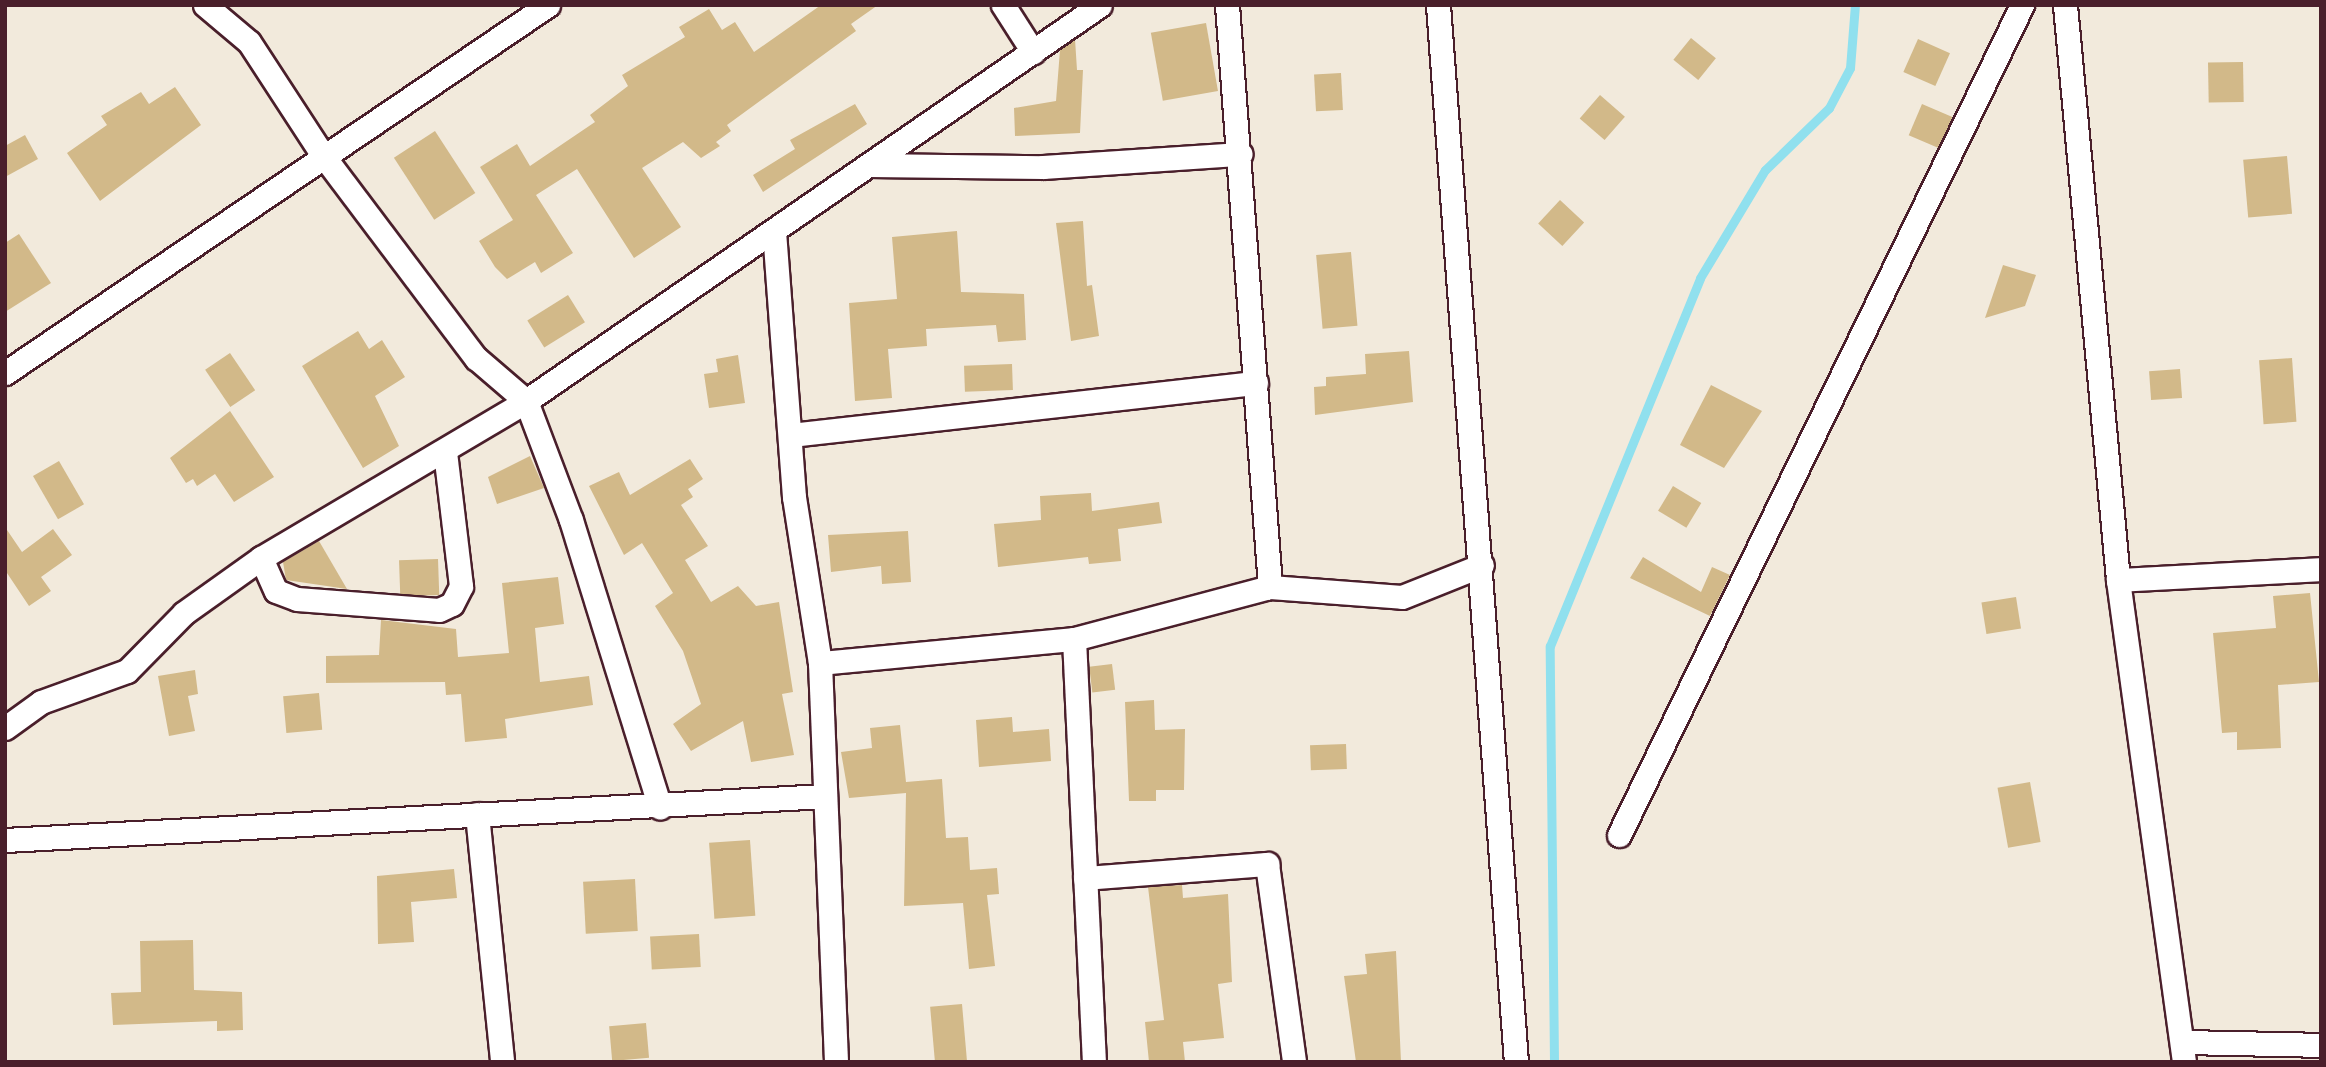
<!DOCTYPE html>
<html>
<head>
<meta charset="utf-8">
<style>
	body { margin:0 }
	#map { position:relative; width:2326px; height:1067px; overflow:hidden; background:#f2eadc; font-family:"Gochi Hand",sans-serif }
	div>[style] { position:absolute }
	.stream>* { height:9px; margin:-4.5px; padding:0 4.5px; transform-origin:4.5px; border-radius:4.5px; background:#90e0ee }
	.building>* { inset:0; background:#d2b989; transform-origin:0 0 }
	.roads { filter:drop-shadow(2px 0 #4a1f2b) drop-shadow(-2px 0 #4a1f2b) drop-shadow(0 2px #4a1f2b) drop-shadow(0 -2px #4a1f2b) }
	.street>* { height:23px; margin:-11.5px; padding:0 11.5px; transform-origin:11.5px; border-radius:11.5px; background:#fff }
	span { translate:-50% -50%; white-space:nowrap; text-align:center; line-height:1.15; -webkit-text-stroke:5px #fff; paint-order:stroke }
	.frame { position:absolute; inset:0; border:7px solid #4a1f2b; pointer-events:none }
</style>
</head>
<body>
<div id="map">
	<div class="stream">
		<i style="left:1554px;top:1062px;width:416px;rotate:-90.6deg"></i>
		<i style="left:1550px;top:646px;width:397px;rotate:-67.8deg"></i>
		<i style="left:1700px;top:278px;width:126px;rotate:-59deg"></i>
		<i style="left:1765px;top:170px;width:89px;rotate:-44.1deg"></i>
		<i style="left:1829px;top:108px;width:45px;rotate:-62.3deg"></i>
		<i style="left:1850px;top:68px;width:63px;rotate:-85.5deg"></i>
	</div>
	<div class="building">
		<i style="clip-path:polygon(821px 5px,878px 5px,851px 24px,856px 31px,727px 125px,731px 131px,716px 142px,720px 146px,701px 158px,683px 142px,642px 168px,681px 227px,634px 258px,577px 169px,536px 195px,573px 253px,541px 273px,535px 262px,507px 279px,495px 267px,479px 241px,513px 220px,480px 167px,517px 144px,530px 166px,595px 122px,590px 115px,628px 86px,622px 75px,685px 37px,679px 27px,709px 9px,722px 30px,735px 22px,754px 52px)"></i>
		<i style="left:1206px;top:23px;width:69px;height:56px;rotate:80deg"></i>
		<i style="left:1691px;top:38px;width:32px;height:28px;rotate:39deg"></i>
		<i style="clip-path:polygon(1075px 39px,1077px 70px,1083px 70px,1080px 133px,1015px 136px,1014px 108px,1056px 101px,1060px 50px)"></i>
		<i style="left:1918px;top:39px;width:35px;height:36px;rotate:24deg"></i>
		<i style="left:2243px;top:62px;width:40px;height:35px;rotate:89deg"></i>
		<i style="left:1341px;top:73px;width:37px;height:27px;rotate:87deg"></i>
		<i style="clip-path:polygon(175px 87px,201px 125px,100px 201px,67px 153px,107px 125px,101px 116px,141px 92px,149px 104px)"></i>
		<i style="left:1600px;top:95px;width:33px;height:31px;rotate:41deg"></i>
		<i style="clip-path:polygon(855px 104px,867px 124px,763px 192px,753px 175px,795px 149px,790px 140px)"></i>
		<i style="left:1922px;top:104px;width:33px;height:34px;rotate:23deg"></i>
		<i style="left:435px;top:131px;width:74px;height:49px;rotate:57deg"></i>
		<i style="clip-path:polygon(25px 135px,38px 159px,5px 177px,5px 146px)"></i>
		<i style="left:2287px;top:156px;width:58px;height:44px;rotate:85deg"></i>
		<i style="left:1560px;top:200px;width:33px;height:32px;rotate:43deg"></i>
		<i style="clip-path:polygon(1083px 221px,1087px 286px,1092px 285px,1099px 336px,1071px 341px,1056px 223px)"></i>
		<i style="clip-path:polygon(957px 231px,961px 292px,1024px 294px,1026px 340px,998px 342px,996px 325px,926px 329px,927px 346px,888px 349px,892px 398px,855px 401px,849px 303px,897px 299px,892px 237px)"></i>
		<i style="clip-path:polygon(19px 234px,51px 283px,5px 312px,5px 243px)"></i>
		<i style="left:1351px;top:252px;width:74px;height:35px;rotate:85deg"></i>
		<i style="clip-path:polygon(2003px 265px,2036px 275px,2025px 306px,1985px 318px)"></i>
		<i style="left:568px;top:295px;width:32px;height:48px;rotate:58deg"></i>
		<i style="clip-path:polygon(358px 331px,369px 349px,382px 340px,405px 377px,375px 396px,399px 446px,363px 468px,302px 366px)"></i>
		<i style="clip-path:polygon(1409px 351px,1413px 402px,1315px 415px,1314px 387px,1326px 386px,1326px 377px,1366px 374px,1365px 354px)"></i>
		<i style="left:230px;top:353px;width:45px;height:30px;rotate:56deg"></i>
		<i style="clip-path:polygon(738px 355px,745px 403px,709px 408px,704px 374px,718px 372px,716px 359px)"></i>
		<i style="left:2292px;top:358px;width:64px;height:33px;rotate:86deg"></i>
		<i style="left:1012px;top:364px;width:26px;height:48px;rotate:88deg"></i>
		<i style="left:2180px;top:369px;width:29px;height:31px;rotate:86deg"></i>
		<i style="clip-path:polygon(1711px 385px,1762px 411px,1724px 468px,1680px 445px)"></i>
		<i style="clip-path:polygon(230px 411px,274px 477px,234px 502px,215px 474px,197px 486px,193px 479px,186px 483px,170px 458px)"></i>
		<i style="clip-path:polygon(530px 456px,544px 488px,497px 504px,488px 477px)"></i>
		<i style="clip-path:polygon(690px 459px,703px 479px,688px 489px,693px 497px,681px 505px,708px 546px,685px 560px,711px 602px,738px 586px,756px 606px,779px 602px,793px 692px,782px 694px,794px 755px,751px 762px,743px 721px,691px 751px,673px 724px,701px 704px,683px 651px,655px 606px,673px 593px,642px 543px,624px 555px,589px 486px,619px 472px,630px 495px)"></i>
		<i style="left:59px;top:461px;width:50px;height:30px;rotate:60deg"></i>
		<i style="left:1673px;top:486px;width:33px;height:29px;rotate:31deg"></i>
		<i style="clip-path:polygon(1091px 493px,1092px 511px,1159px 502px,1162px 523px,1118px 529px,1121px 561px,1089px 564px,1088px 557px,998px 567px,994px 524px,1041px 520px,1040px 496px)"></i>
		<i style="clip-path:polygon(5px 527px,22px 552px,53px 529px,72px 555px,41px 577px,51px 591px,29px 606px,5px 570px)"></i>
		<i style="clip-path:polygon(908px 531px,911px 582px,882px 584px,881px 566px,831px 572px,828px 535px)"></i>
		<i style="clip-path:polygon(319px 541px,347px 589px,286px 580px,283px 562px)"></i>
		<i style="clip-path:polygon(1643px 557px,1701px 592px,1712px 567px,1730px 575px,1710px 616px,1630px 578px)"></i>
		<i style="left:438px;top:559px;width:36px;height:39px;rotate:88deg"></i>
		<i style="clip-path:polygon(558px 577px,564px 624px,535px 628px,540px 682px,589px 676px,593px 705px,505px 719px,507px 738px,465px 742px,461px 694px,446px 695px,445px 682px,326px 683px,326px 656px,379px 655px,381px 620px,456px 629px,458px 657px,509px 653px,502px 583px)"></i>
		<i style="clip-path:polygon(2310px 593px,2319px 682px,2278px 685px,2281px 748px,2237px 750px,2237px 732px,2222px 733px,2213px 633px,2276px 628px,2273px 596px)"></i>
		<i style="left:2016px;top:597px;width:32px;height:35px;rotate:81deg"></i>
		<i style="left:1112px;top:664px;width:26px;height:23px;rotate:83deg"></i>
		<i style="clip-path:polygon(195px 670px,198px 694px,188px 696px,195px 731px,169px 736px,158px 676px)"></i>
		<i style="left:319px;top:693px;width:37px;height:36px;rotate:85deg"></i>
		<i style="clip-path:polygon(1154px 700px,1155px 730px,1185px 729px,1184px 790px,1156px 790px,1156px 801px,1129px 801px,1125px 702px)"></i>
		<i style="clip-path:polygon(1012px 717px,1013px 732px,1049px 729px,1051px 761px,979px 767px,976px 720px)"></i>
		<i style="clip-path:polygon(900px 725px,906px 782px,942px 779px,946px 838px,968px 837px,970px 870px,997px 868px,999px 894px,987px 895px,995px 966px,969px 969px,963px 903px,904px 906px,906px 793px,849px 798px,841px 752px,872px 748px,870px 728px)"></i>
		<i style="left:1346px;top:744px;width:25px;height:36px;rotate:88deg"></i>
		<i style="left:2030px;top:782px;width:61px;height:33px;rotate:80deg"></i>
		<i style="left:750px;top:840px;width:76px;height:41px;rotate:86deg"></i>
		<i style="clip-path:polygon(454px 869px,457px 898px,411px 902px,414px 942px,378px 944px,377px 876px)"></i>
		<i style="left:635px;top:879px;width:52px;height:52px;rotate:87deg"></i>
		<i style="clip-path:polygon(1182px 885px,1183px 898px,1228px 894px,1232px 982px,1218px 984px,1224px 1038px,1183px 1042px,1185px 1062px,1149px 1062px,1145px 1022px,1164px 1020px,1148px 887px)"></i>
		<i style="left:699px;top:934px;width:33px;height:49px;rotate:87deg"></i>
		<i style="clip-path:polygon(193px 940px,194px 990px,242px 992px,243px 1030px,217px 1031px,217px 1021px,113px 1025px,111px 993px,141px 992px,140px 941px)"></i>
		<i style="clip-path:polygon(1396px 951px,1401px 1062px,1356px 1062px,1344px 976px,1367px 974px,1365px 954px)"></i>
		<i style="left:962px;top:1004px;width:58px;height:32px;rotate:85deg"></i>
		<i style="left:646px;top:1023px;width:35px;height:37px;rotate:85deg"></i>
	</div>
	<div class="roads">
		<div class="street">
			<i style="left:205px;top:5px;width:57px;rotate:40.1deg"></i>
			<i style="left:249px;top:42px;width:134px;rotate:56.9deg"></i>
			<i style="left:322px;top:154px;width:256px;rotate:53deg"></i>
			<i style="left:476px;top:358px;width:66px;rotate:40.7deg"></i>
			<i style="left:526px;top:401px;width:127px;rotate:69.3deg"></i>
			<i style="left:571px;top:520px;width:301px;rotate:72.8deg"></i>
			<i style="left:1003px;top:5px;width:56px;rotate:57.4deg"></i>
			<i style="left:1227px;top:5px;width:584px;rotate:85.77deg"></i>
			<i style="left:1438px;top:5px;width:1060px;rotate:85.78deg"></i>
			<i style="left:2065px;top:5px;width:577px;rotate:84.73deg"></i>
			<i style="left:2118px;top:580px;width:486px;rotate:82.2deg"></i>
			<i style="left:869px;top:165px;width:174px;rotate:0.7deg"></i>
			<i style="left:1043px;top:167px;width:198px;rotate:-3.8deg"></i>
			<i style="left:774px;top:231px;width:267px;rotate:85.7deg"></i>
			<i style="left:794px;top:497px;width:168px;rotate:81.1deg"></i>
			<i style="left:820px;top:663px;width:399px;rotate:87.7deg"></i>
			<i style="left:5px;top:373px;width:656px;rotate:-34.13deg"></i>
			<i style="left:791px;top:435px;width:468px;rotate:-6.4deg"></i>
			<i style="left:261px;top:558px;width:36px;rotate:66deg"></i>
			<i style="left:276px;top:591px;width:22px;rotate:21deg"></i>
			<i style="left:297px;top:599px;width:142px;rotate:4.4deg"></i>
			<i style="left:439px;top:610px;width:14px;rotate:-25deg"></i>
			<i style="left:452px;top:604px;width:20px;rotate:-63deg"></i>
			<i style="left:461px;top:586px;width:135px;rotate:-96.8deg"></i>
			<i style="left:2118px;top:580px;width:203px;rotate:-3.1deg"></i>
			<i style="left:1074px;top:639px;width:423px;rotate:87.3deg"></i>
			<i style="left:820px;top:663px;width:255px;rotate:-5.4deg"></i>
			<i style="left:1074px;top:639px;width:203px;rotate:-14.9deg"></i>
			<i style="left:1270px;top:587px;width:132px;rotate:4.3deg"></i>
			<i style="left:1402px;top:597px;width:86px;rotate:-21.8deg"></i>
			<i style="left:5px;top:728px;width:44px;rotate:-35.8deg"></i>
			<i style="left:41px;top:702px;width:91px;rotate:-19.8deg"></i>
			<i style="left:127px;top:671px;width:81px;rotate:-45.5deg"></i>
			<i style="left:184px;top:613px;width:95px;rotate:-35.5deg"></i>
			<i style="left:261px;top:558px;width:308px;rotate:-30.6deg"></i>
			<i style="left:526px;top:401px;width:697px;rotate:-34.6deg"></i>
			<i style="left:477px;top:814px;width:249px;rotate:84.2deg"></i>
			<i style="left:1619px;top:835px;width:923px;rotate:-64.1deg"></i>
			<i style="left:5px;top:840px;width:821px;rotate:-3.07deg"></i>
			<i style="left:1085px;top:878px;width:183px;rotate:-4.4deg"></i>
			<i style="left:1267px;top:864px;width:200px;rotate:82.2deg"></i>
			<i style="left:2183px;top:1042px;width:138px;rotate:1.2deg"></i>
		</div>
	</div>
	<div class="frame"></div>
</div>
</body>
</html>
